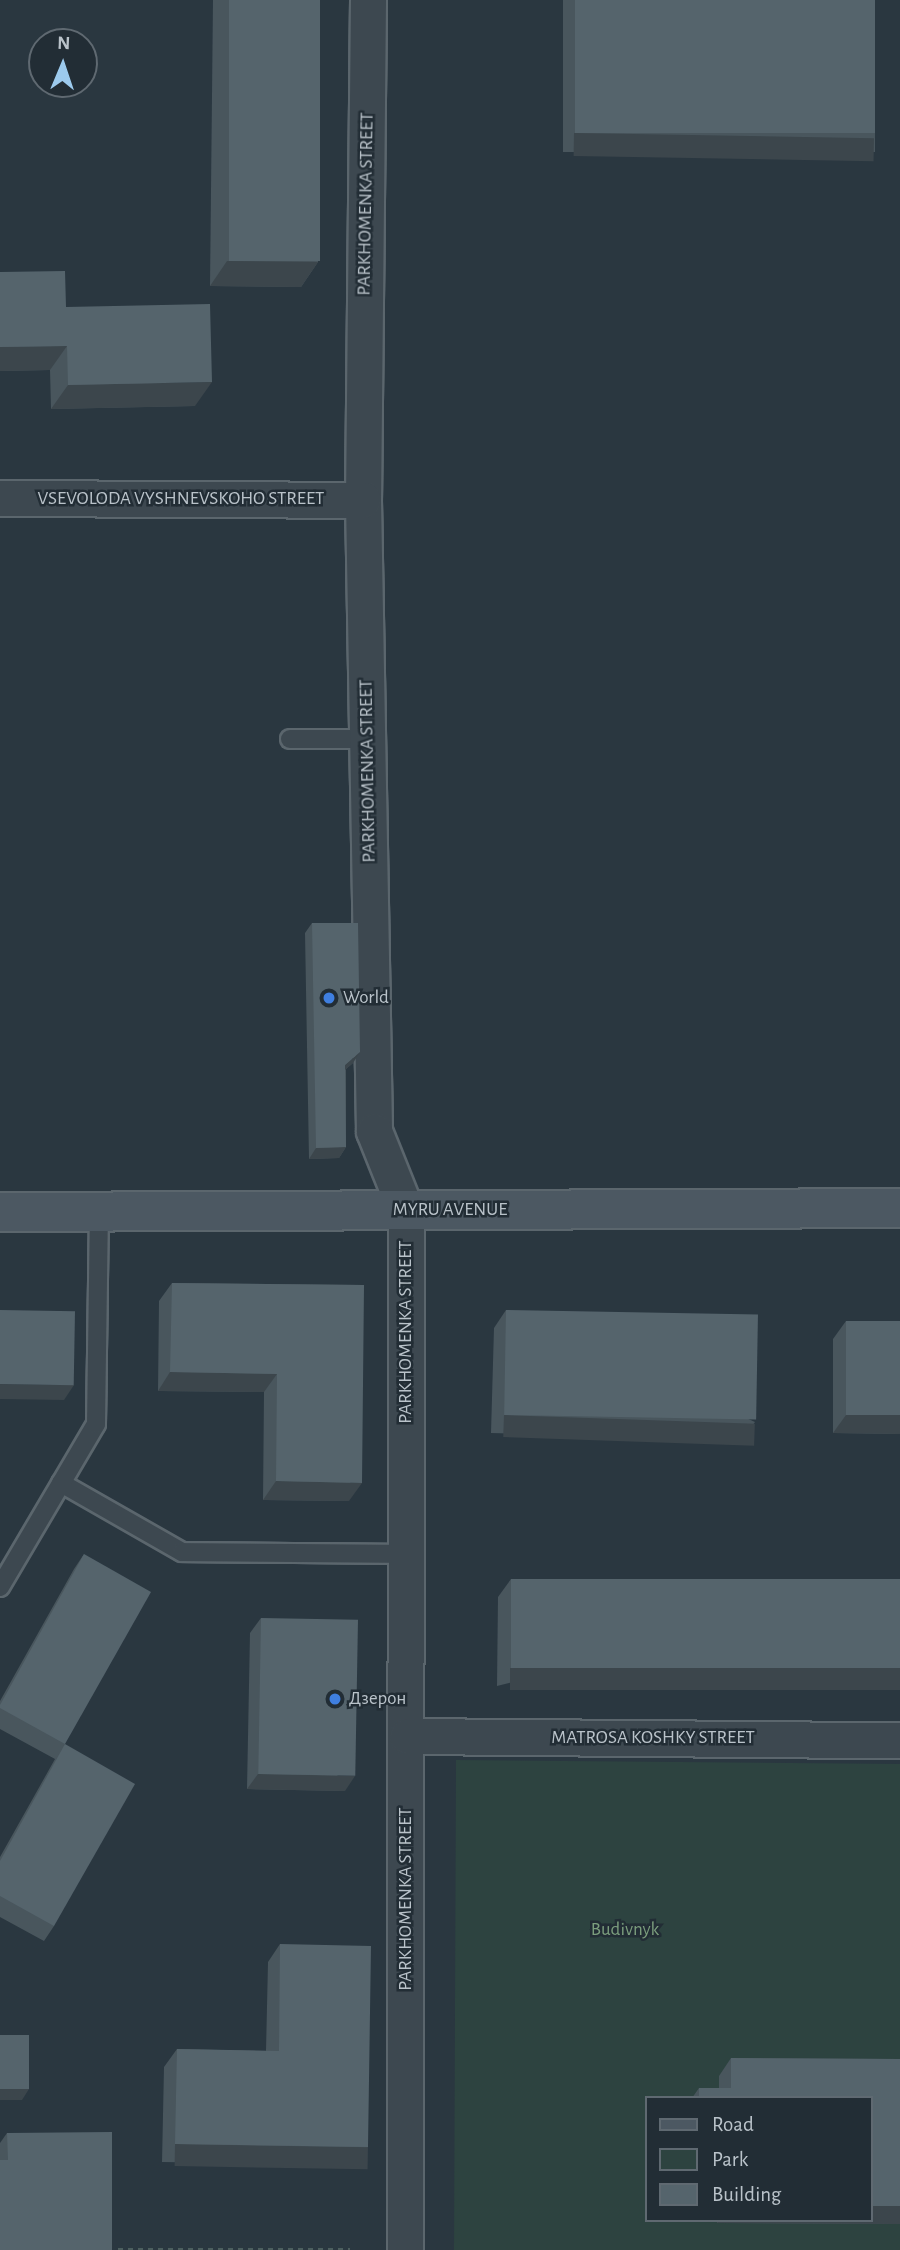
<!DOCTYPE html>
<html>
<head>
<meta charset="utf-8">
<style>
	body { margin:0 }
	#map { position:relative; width:900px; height:2250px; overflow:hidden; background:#2a3740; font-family:"Alegreya Sans",sans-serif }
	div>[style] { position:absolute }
	.green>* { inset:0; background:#2d4340 }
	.path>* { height:4.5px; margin-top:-2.25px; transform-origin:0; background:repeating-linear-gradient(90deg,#4c5e5e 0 5px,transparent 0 10px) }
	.roads { filter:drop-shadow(2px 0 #5b666d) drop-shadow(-2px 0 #5b666d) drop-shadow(0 2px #5b666d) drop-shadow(0 -2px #5b666d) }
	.lane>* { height:18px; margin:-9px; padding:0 9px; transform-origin:9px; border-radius:9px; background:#3d4850 }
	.street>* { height:35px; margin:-17.5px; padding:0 17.5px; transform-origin:17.5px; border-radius:17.5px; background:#3d4850 }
	.secondary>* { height:38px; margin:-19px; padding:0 19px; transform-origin:19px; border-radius:19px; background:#4c5862 }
	.wall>* { inset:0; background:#49565d; transform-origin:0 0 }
	.shaded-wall>* { inset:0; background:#3c464c; transform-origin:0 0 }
	.building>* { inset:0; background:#55646c; transform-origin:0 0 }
	.dots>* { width:19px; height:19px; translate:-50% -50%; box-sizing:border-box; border:4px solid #222d35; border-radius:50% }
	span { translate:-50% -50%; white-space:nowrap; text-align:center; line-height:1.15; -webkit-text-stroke:5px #222d35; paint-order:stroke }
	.street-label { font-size:19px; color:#bac3ca }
	.poi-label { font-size:19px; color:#bac3ca }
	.left { translate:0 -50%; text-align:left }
	.park-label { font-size:19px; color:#7b9d7d }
	.legend { position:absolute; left:645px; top:2096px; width:228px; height:126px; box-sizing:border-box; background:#222d35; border:2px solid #5f6971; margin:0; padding:9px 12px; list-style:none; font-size:21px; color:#bac3ca }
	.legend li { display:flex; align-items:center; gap:14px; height:35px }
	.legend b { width:35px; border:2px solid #5f6971 }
	.north { position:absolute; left:28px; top:28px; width:70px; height:70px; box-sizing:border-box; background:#222d35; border:2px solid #5f6971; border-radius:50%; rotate:2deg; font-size:19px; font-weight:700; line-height:28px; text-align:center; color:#bac3ca }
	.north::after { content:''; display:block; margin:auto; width:24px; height:32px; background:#9ccaed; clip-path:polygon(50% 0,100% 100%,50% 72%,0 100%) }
</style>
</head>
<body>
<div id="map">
	<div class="green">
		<i style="clip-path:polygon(evenodd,456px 1760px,900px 1764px,900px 2250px,454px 2250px,456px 1760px,646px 2098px,870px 2098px,870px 2220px,646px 2220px,646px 2098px)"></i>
	</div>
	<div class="path">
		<i style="left:118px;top:2250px;width:232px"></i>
	</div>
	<div class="roads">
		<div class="lane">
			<i style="left:290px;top:739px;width:77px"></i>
			<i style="left:61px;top:1483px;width:139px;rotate:29.7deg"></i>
			<i style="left:182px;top:1552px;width:224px;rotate:0.5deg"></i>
			<i style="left:0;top:1587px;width:189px;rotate:-59.5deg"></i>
			<i style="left:96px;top:1424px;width:212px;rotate:-89.2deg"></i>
		</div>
		<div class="street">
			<i style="left:368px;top:0;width:500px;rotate:90.57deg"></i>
			<i style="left:363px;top:500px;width:631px;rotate:89deg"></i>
			<i style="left:374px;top:1131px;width:86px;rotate:68.2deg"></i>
			<i style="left:406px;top:1211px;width:1039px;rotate:90.06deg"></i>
			<i style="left:0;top:498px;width:363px;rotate:0.3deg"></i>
			<i style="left:407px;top:1736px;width:493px;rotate:0.5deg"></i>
		</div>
		<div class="secondary">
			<i style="left:0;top:1212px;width:900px;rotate:-0.25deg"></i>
		</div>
	</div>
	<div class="wall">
		<i style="clip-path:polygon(213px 0,320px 0,318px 262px,301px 287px,210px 286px)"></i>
		<i style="left:563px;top:0;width:312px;height:152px"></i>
		<i style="clip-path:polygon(0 272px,66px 307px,195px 406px,51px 409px,50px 370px,0 371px)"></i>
		<i style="clip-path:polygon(312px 923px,353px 1063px,346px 1069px,346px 1147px,339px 1158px,309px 1159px,305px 933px)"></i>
		<i style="clip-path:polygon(172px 1283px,364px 1285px,349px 1501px,263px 1500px,264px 1392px,158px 1391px,159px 1301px)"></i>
		<i style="clip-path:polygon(506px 1310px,755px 1422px,742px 1440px,491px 1433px,494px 1328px)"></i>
		<i style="clip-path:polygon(846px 1321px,900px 1321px,900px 1434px,833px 1433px,833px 1339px)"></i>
		<i style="clip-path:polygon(84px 1554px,65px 1744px,54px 1926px,44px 1941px,0 1917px,0 1857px,55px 1759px,0 1729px,0 1701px,74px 1569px)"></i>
		<i style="clip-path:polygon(511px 1579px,900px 1582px,497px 1686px,498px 1597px)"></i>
		<i style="clip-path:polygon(261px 1618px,345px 1791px,247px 1789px,250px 1633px)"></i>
		<i style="clip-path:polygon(280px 1944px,368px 2147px,356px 2165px,162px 2162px,164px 2067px,177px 2049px,266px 2051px,268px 1962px)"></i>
		<i style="clip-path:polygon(731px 2058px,900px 2059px,900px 2224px,717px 2223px,717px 2220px,870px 2220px,870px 2098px,692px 2098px,699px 2088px,719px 2088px,719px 2076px)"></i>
		<i style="clip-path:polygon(7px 2133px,112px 2250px,0 2250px,0 2143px)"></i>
	</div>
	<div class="shaded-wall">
		<i style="left:574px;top:133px;width:300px;height:23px;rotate:1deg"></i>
		<i style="clip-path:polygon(227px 261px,318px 262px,301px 287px,210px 286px)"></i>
		<i style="clip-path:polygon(67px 346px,50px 370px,0 371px,0 347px)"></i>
		<i style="clip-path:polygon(212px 382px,195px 406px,51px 409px,68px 385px)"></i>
		<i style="clip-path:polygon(360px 1052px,353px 1063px,338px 1076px,345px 1065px)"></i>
		<i style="clip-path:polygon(346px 1147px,339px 1158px,309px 1159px,316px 1148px)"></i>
		<i style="clip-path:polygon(170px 1372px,277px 1374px,264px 1392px,158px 1391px)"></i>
		<i style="clip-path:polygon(0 1384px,74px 1385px,64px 1400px,0 1399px)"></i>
		<i style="left:504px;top:1415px;width:251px;height:22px;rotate:2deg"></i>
		<i style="clip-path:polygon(846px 1415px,900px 1415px,900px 1434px,833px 1433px)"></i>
		<i style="clip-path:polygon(276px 1481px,362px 1483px,349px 1501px,263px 1500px)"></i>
		<i style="left:510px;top:1668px;width:390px;height:22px"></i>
		<i style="clip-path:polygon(258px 1774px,355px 1776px,345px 1791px,247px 1789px)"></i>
		<i style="clip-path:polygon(0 2089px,29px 2089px,22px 2100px,0 2100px)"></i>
		<i style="left:175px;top:2144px;width:193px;height:22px;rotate:1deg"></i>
		<i style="clip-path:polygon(870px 2206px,900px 2206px,900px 2224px,717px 2223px,719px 2220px,870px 2220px)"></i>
	</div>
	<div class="building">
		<i style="left:229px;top:0;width:91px;height:261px"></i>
		<i style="left:575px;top:0;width:300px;height:133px"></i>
		<i style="clip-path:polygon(65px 271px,66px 307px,210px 304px,212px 382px,68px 385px,67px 346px,0 347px,0 272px)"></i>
		<i style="clip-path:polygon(312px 923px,358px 923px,360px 1052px,345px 1065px,346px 1147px,316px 1148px)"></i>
		<i style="clip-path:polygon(172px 1283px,364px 1285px,362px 1483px,276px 1481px,277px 1374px,170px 1372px)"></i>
		<i style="left:0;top:1310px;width:75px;height:74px;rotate:1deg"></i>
		<i style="left:506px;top:1310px;width:252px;height:105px;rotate:1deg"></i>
		<i style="left:846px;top:1321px;width:54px;height:94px"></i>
		<i style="clip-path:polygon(84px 1554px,151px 1592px,65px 1744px,0 1708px,0 1705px)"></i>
		<i style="left:511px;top:1579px;width:389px;height:89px"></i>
		<i style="left:261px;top:1618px;width:97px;height:156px;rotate:1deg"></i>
		<i style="clip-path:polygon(65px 1744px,135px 1784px,54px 1926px,0 1896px,0 1861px)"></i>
		<i style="clip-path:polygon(280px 1944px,371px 1946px,368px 2147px,175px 2144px,177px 2049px,279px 2051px)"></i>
		<i style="left:0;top:2035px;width:29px;height:54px"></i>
		<i style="clip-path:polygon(731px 2058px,900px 2059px,900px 2206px,870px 2206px,870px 2098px,699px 2098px,699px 2088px,731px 2088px)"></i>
		<i style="clip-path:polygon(112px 2132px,112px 2250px,0 2250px,0 2160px,8px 2160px,7px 2133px)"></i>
	</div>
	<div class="dots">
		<i style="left:329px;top:998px;background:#3f7fe0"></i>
		<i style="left:335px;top:1699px;background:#3f7fe0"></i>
	</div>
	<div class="street-label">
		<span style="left:366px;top:204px;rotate:-89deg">PARKHOMENKA STREET</span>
		<span style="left:181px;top:499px">VSEVOLODA VYSHNEVSKOHO STREET</span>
		<span style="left:368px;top:771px;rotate:-91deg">PARKHOMENKA STREET</span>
		<span style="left:450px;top:1210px">MYRU AVENUE</span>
		<span style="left:406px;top:1332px;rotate:-90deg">PARKHOMENKA STREET</span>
		<span style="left:653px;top:1738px">MATROSA KOSHKY STREET</span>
		<span style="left:406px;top:1899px;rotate:-90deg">PARKHOMENKA STREET</span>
	</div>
	<div class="poi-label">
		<span class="left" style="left:343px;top:998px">World</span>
		<span class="left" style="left:349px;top:1699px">Дзерон</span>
	</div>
	<div class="park-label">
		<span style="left:625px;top:1930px">Budivnyk</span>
	</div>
	<ul class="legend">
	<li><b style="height:9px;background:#4c5862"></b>Road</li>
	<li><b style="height:19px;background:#2d4340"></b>Park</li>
	<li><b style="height:19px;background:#55646c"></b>Building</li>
	</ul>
	<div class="north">N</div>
</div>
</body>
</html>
